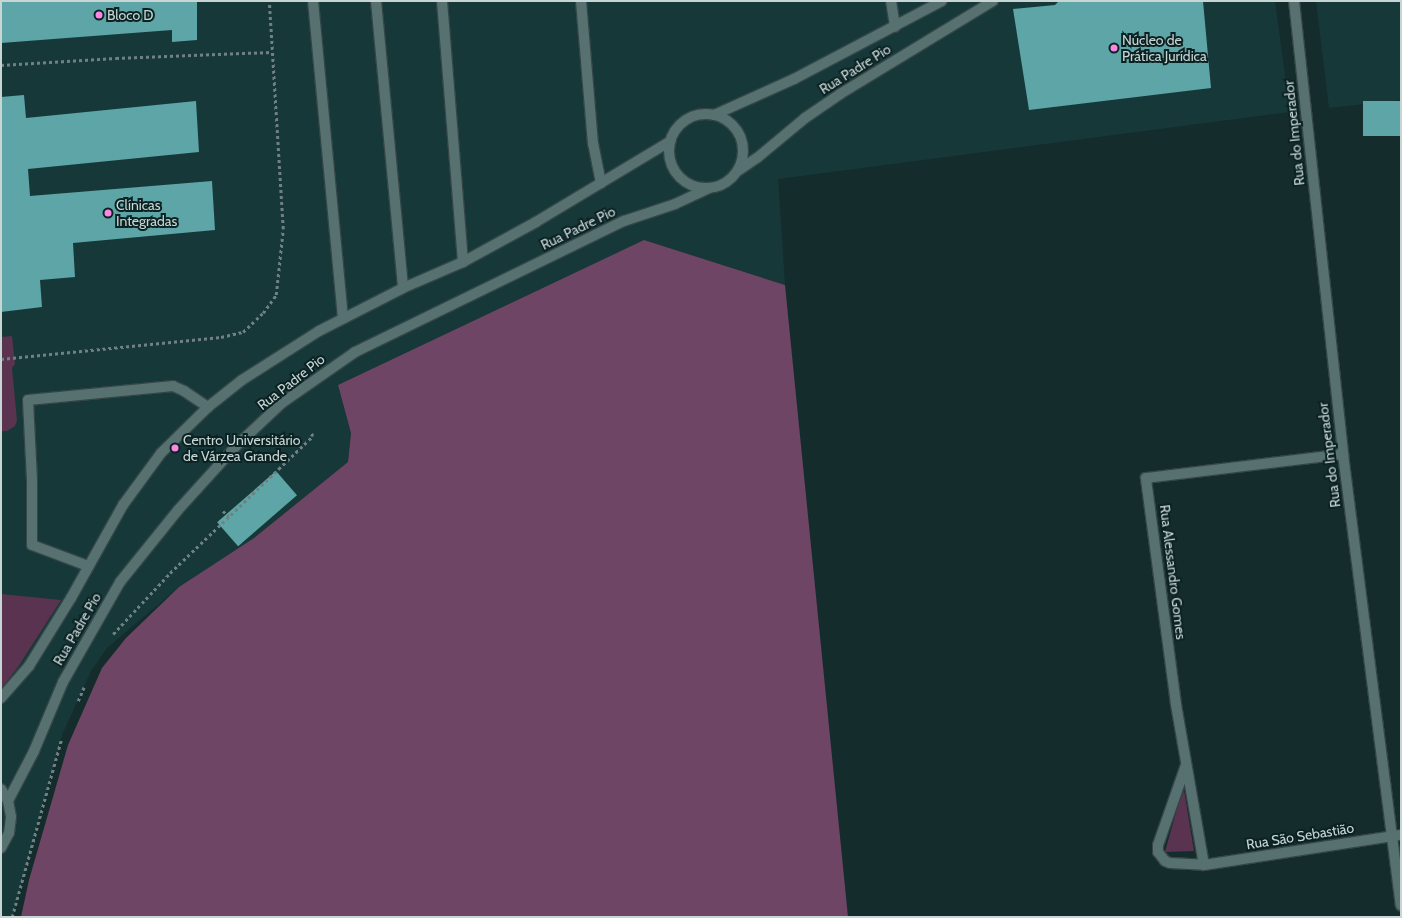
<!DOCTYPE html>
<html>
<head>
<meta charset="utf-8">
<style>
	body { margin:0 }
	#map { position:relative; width:1402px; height:918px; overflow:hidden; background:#152c2d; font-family:Cabin,sans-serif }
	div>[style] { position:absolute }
	.built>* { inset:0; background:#173839 }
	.green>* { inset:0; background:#593350 }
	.forest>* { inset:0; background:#6e4564 }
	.building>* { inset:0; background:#5da5a7; transform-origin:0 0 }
	.path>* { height:2.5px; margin-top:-1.25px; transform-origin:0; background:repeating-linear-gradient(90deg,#6f8182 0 3px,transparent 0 6px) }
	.roads { filter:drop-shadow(1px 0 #344647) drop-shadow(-1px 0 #344647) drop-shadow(0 1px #344647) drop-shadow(0 -1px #344647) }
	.service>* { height:10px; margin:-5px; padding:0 5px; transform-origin:5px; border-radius:5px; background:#577070 }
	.minor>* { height:10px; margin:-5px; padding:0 5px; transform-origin:5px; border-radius:5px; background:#577070 }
	.minor>.ring { margin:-5px; padding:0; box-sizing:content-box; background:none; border:10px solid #577070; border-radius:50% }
	.dots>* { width:11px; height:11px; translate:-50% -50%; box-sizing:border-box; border:2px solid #0b2223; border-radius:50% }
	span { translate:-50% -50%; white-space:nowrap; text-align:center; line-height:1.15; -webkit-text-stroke:4px #0b2223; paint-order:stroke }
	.poi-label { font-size:14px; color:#c8d5d5 }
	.left { translate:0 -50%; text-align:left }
	.street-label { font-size:14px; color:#c8d5d5 }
	.frame { position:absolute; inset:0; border:2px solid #c8d5d5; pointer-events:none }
</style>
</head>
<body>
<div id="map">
	<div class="built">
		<i style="clip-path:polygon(1px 1px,1275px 1px,1290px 112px,778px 179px,785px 285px,644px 240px,338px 385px,351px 433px,348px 462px,254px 538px,179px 587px,107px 648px,91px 671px,62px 735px,13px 917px,1px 917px)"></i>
		<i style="clip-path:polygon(1316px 1px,1401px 1px,1401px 100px,1329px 108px)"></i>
	</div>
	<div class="green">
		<i style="clip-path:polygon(12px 336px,15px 364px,12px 368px,17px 420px,15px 426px,7px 431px,1px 431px,1px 337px)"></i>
		<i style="clip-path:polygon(1px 594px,61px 600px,18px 667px,1px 689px)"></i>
		<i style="clip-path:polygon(1184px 790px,1194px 851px,1165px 852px,1178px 805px)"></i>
	</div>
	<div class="forest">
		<i style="clip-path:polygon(644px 240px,785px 285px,848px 917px,21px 917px,29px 880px,68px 745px,102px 668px,126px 638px,179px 587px,254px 538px,348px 462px,351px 433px,338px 385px)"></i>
	</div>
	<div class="building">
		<i style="clip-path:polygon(1px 1px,197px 1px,197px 40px,172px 42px,172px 30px,1px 43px)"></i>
		<i style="clip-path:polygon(1059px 1px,1203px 1px,1211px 88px,1029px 110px,1013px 9px,1055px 5px)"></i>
		<i style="clip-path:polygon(24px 95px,26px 118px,196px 101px,199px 152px,28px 169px,30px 196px,212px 181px,215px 230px,73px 243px,75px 277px,40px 280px,42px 307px,1px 312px,1px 97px)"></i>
		<i style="left:1401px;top:101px;width:35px;height:38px;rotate:90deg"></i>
		<i style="left:276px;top:471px;width:32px;height:78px;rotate:49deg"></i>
	</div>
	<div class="path">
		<i style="left:1px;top:65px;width:115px;rotate:-3.5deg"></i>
		<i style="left:116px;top:58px;width:156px;rotate:-2.2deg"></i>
		<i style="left:1px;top:359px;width:221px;rotate:-5.7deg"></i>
		<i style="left:221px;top:337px;width:23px;rotate:-13deg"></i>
		<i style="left:243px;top:332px;width:28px;rotate:-44deg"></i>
		<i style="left:263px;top:313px;width:22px;rotate:-54deg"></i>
		<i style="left:276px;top:295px;width:66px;rotate:-83.9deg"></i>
		<i style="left:283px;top:229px;width:228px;rotate:-93.5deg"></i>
		<i style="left:223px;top:511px;width:8px;rotate:40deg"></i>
		<i style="left:113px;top:634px;width:83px;rotate:-46.9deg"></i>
		<i style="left:170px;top:573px;width:198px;rotate:-43.8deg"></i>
		<i style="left:313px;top:436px;width:6px;rotate:-135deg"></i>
		<i style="left:78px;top:701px;width:15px;rotate:-67deg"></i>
		<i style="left:12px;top:917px;width:184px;rotate:-74.5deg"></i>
	</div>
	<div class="roads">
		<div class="service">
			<i style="left:313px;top:1px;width:319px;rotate:84.6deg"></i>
			<i style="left:376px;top:1px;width:288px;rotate:84.6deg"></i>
			<i style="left:442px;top:1px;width:262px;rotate:85.4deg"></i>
			<i style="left:581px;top:1px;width:143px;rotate:85.2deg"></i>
			<i style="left:593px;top:143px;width:41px;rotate:78.7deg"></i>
			<i style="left:891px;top:1px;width:26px;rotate:81deg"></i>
			<i style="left:88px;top:566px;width:60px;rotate:-159.4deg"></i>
			<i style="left:32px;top:545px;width:65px;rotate:-90deg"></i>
			<i style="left:32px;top:480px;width:80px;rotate:-92.9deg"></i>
			<i style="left:28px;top:400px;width:146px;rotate:-5.5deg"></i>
			<i style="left:173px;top:386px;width:12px;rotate:24deg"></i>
			<i style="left:184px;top:391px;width:29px;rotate:34deg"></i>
		</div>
		<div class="minor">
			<i style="left:1294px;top:1px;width:456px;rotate:83.8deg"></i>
			<i style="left:1343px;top:454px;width:455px;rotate:82.7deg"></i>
			<i class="ring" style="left:669px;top:114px;width:64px;height:64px"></i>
			<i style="left:714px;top:115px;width:88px;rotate:-24.2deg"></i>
			<i style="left:794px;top:79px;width:167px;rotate:-27.8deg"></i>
			<i style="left:739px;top:170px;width:22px;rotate:-34deg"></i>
			<i style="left:757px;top:158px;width:62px;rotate:-39.8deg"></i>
			<i style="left:805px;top:118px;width:42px;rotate:-34.4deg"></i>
			<i style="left:840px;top:94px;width:179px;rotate:-31.3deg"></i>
			<i style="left:1px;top:698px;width:43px;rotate:-48.8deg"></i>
			<i style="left:29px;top:666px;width:80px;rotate:-58.3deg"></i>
			<i style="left:71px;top:598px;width:107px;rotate:-60.8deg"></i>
			<i style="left:123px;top:505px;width:64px;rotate:-53.8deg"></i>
			<i style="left:161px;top:453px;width:66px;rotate:-44.4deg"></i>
			<i style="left:208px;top:407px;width:43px;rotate:-38.5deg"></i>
			<i style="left:242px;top:380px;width:91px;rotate:-32.5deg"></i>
			<i style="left:319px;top:331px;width:94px;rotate:-27.1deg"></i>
			<i style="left:403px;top:288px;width:65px;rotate:-23.4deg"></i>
			<i style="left:463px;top:262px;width:83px;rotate:-28.7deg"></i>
			<i style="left:536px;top:222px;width:157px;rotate:-31deg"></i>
			<i style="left:1186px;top:765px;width:85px;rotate:109.3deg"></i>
			<i style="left:1158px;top:845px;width:7px;rotate:90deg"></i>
			<i style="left:1158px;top:852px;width:11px;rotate:52deg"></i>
			<i style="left:1165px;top:861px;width:5px;rotate:22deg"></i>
			<i style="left:1170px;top:863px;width:34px;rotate:3deg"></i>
			<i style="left:1204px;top:865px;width:199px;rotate:-8.7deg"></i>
			<i style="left:1px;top:789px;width:14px;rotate:60deg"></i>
			<i style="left:8px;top:801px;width:16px;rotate:79deg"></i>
			<i style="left:11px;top:817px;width:16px;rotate:97deg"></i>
			<i style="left:9px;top:833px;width:17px;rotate:118deg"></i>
			<i style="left:8px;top:801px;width:56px;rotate:-62.5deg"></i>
			<i style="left:34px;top:751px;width:75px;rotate:-67.2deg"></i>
			<i style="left:63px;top:682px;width:115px;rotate:-60.3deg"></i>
			<i style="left:120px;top:582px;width:92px;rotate:-51.1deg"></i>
			<i style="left:178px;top:510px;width:86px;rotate:-47.8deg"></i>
			<i style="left:236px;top:446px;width:63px;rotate:-43.1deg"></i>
			<i style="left:282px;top:403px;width:89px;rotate:-34.9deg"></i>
			<i style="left:355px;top:352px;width:299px;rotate:-26deg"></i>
			<i style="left:624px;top:221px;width:54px;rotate:-18.4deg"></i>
			<i style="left:675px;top:204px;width:38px;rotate:-25deg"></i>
			<i style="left:1204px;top:865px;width:163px;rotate:-99.9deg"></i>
			<i style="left:1176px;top:704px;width:228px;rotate:-97.6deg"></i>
			<i style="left:1146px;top:478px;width:198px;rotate:-6.9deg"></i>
		</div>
	</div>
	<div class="dots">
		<i style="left:99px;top:15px;background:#fc86e3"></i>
		<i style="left:1114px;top:48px;background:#fc86e3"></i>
		<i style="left:108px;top:213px;background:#fc86e3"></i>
		<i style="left:175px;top:448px;background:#fc86e3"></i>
	</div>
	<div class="poi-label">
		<span class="left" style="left:107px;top:15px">Bloco D</span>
		<span class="left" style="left:1122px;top:48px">Núcleo de<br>Prática Jurídica</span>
		<span class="left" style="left:116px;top:213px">Clínicas<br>Integradas</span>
		<span class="left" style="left:183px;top:448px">Centro Universitário<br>de Várzea Grande</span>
	</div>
	<div class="street-label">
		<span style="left:855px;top:69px;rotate:-32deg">Rua Padre Pio</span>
		<span style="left:1294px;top:133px;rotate:-96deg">Rua do Imperador</span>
		<span style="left:578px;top:228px;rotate:-26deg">Rua Padre Pio</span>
		<span style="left:291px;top:382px;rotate:-38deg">Rua Padre Pio</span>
		<span style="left:1329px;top:455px;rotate:-97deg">Rua do Imperador</span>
		<span style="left:1173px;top:572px;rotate:83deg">Rua Alessandro Gomes</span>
		<span style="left:77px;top:629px;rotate:-60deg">Rua Padre Pio</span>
		<span style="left:1300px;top:836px;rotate:-9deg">Rua São Sebastião</span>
	</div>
	<div class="frame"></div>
</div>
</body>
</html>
